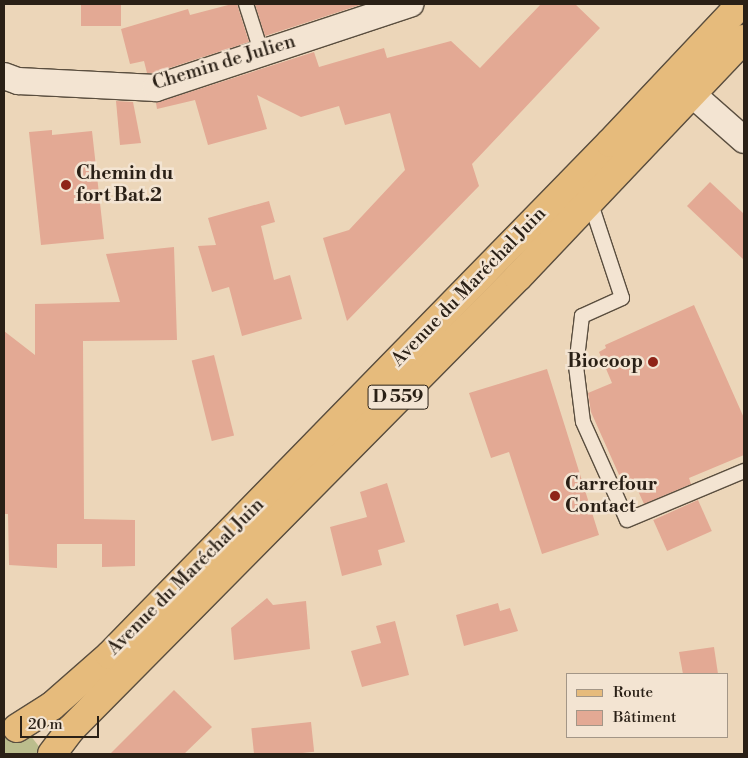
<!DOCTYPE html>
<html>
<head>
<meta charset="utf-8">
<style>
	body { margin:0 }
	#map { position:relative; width:748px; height:758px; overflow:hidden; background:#ecd6b9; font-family:"Libre Bodoni",serif }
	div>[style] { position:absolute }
	.green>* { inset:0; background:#bbbd8d }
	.building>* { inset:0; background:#e3a994; transform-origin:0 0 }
	.roads { filter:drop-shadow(1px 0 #5a4e3f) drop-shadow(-1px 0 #5a4e3f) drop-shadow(0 1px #5a4e3f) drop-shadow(0 -1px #5a4e3f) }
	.service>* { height:14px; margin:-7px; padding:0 7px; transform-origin:7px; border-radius:7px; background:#f3e4d2 }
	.minor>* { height:26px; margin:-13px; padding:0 13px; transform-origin:13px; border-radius:13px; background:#f3e4d2 }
	.primary>* { height:28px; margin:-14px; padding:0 14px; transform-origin:14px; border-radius:14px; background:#e6bb7c }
	.dots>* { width:14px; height:14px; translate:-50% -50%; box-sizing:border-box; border:2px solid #f3e4d2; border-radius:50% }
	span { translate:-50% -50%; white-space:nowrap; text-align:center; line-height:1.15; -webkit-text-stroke:5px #f3e4d2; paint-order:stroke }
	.shield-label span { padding:1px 4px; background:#f3e4d2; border:1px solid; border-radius:4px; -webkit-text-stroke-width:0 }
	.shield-label { font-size:18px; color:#2a2016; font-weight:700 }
	.street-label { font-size:19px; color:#2a2016 }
	.poi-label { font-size:19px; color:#2a2016; font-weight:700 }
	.left { translate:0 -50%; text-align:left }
	.right { translate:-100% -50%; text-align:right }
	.frame { position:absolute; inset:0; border:5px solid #2a2016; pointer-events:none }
	.legend { position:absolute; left:566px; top:673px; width:162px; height:65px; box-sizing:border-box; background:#f3e4d2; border:1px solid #a39687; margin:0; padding:6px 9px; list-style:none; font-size:15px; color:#2a2016 }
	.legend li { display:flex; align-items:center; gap:10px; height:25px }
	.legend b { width:25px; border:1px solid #a39687 }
	.scale { position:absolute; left:20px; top:716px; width:79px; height:22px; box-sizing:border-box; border:2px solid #2a2016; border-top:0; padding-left:6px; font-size:15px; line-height:18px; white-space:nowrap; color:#2a2016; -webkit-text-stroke:4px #f3e4d2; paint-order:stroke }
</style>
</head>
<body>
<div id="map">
	<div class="green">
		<i style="clip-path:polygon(4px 724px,30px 735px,45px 754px,4px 754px)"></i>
	</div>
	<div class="building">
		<i style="left:81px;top:4px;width:40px;height:22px"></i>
		<i style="clip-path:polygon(232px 4px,237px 4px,249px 42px,154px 73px,147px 73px,144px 61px,130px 64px,121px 29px,188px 9px,190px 15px)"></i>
		<i style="clip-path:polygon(255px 4px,363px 4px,265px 36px)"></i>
		<i style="clip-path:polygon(541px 4px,575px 4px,600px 28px,472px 164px,479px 186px,347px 321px,323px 238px,349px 230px,405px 170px,390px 113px,345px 125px,339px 106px,301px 117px,257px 95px,267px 129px,208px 145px,195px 100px,157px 109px,156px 103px,314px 52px,319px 67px,384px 48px,387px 58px,451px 41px,480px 68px)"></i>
		<i style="clip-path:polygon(116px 101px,133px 102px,141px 143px,120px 145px)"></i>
		<i style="clip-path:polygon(52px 130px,52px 135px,92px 131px,104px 239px,41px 245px,29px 132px)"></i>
		<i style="clip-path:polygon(710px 182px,744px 214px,744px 260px,687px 206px)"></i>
		<i style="clip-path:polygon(269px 201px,275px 222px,261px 226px,274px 280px,290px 275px,302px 319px,242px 336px,229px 287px,212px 292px,198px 246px,216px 245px,208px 218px)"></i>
		<i style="clip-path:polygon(174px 247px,177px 340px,83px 341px,84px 519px,135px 520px,135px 566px,102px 567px,102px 544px,57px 544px,57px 568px,9px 565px,8px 514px,4px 514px,4px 331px,35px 355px,35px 304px,120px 302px,106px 254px)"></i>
		<i style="clip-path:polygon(694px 305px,744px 418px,744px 455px,689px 478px,691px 484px,644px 504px,634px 482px,624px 486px,591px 412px,588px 393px,612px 383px,599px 352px,606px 348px,605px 345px)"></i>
		<i style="left:214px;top:355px;width:83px;height:23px;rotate:76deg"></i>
		<i style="clip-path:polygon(547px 369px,599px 535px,542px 554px,509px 452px,491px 458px,469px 393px)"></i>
		<i style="clip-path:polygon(387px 483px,405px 542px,378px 550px,382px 565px,342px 576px,330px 527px,367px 517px,360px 492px)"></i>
		<i style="left:698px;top:500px;width:34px;height:49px;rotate:66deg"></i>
		<i style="clip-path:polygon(267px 598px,273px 605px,306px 601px,310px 649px,234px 660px,231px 628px)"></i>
		<i style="clip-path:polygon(498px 603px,500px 611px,510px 608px,518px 631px,464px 646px,456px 615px)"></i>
		<i style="clip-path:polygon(395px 621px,409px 675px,362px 687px,351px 651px,381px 643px,376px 626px)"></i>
		<i style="clip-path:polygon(714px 647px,718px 674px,683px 674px,679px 652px)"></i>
		<i style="clip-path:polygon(174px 690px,212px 727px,184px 754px,110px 754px)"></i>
		<i style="left:311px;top:722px;width:30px;height:60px;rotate:84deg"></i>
	</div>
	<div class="roads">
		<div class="service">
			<i style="left:246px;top:4px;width:52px;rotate:72.3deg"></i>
			<i style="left:590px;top:201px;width:102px;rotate:71.7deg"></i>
			<i style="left:622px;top:298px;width:44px;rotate:155.8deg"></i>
			<i style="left:582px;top:316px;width:50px;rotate:96.8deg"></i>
			<i style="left:576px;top:366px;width:56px;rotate:82.9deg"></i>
			<i style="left:583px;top:422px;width:107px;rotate:65.8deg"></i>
			<i style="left:627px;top:520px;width:127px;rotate:-22.7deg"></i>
		</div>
		<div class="minor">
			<i style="left:4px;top:76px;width:15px;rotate:20deg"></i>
			<i style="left:18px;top:81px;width:138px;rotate:2.9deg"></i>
			<i style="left:156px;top:88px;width:268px;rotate:-18.3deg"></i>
			<i style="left:692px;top:94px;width:69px;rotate:41.5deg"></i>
		</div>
		<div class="primary">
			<i style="left:17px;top:728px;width:41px;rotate:-32.2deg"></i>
			<i style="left:52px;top:706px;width:77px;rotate:-41.3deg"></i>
			<i style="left:110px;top:655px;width:716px;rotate:-45.68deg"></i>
			<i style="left:610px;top:143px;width:191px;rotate:-46.7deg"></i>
			<i style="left:52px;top:754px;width:31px;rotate:-53deg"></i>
			<i style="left:71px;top:729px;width:636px;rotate:-45.32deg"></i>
			<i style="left:518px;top:277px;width:328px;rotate:-46.5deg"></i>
		</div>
	</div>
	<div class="dots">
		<i style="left:66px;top:185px;background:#8f2418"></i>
		<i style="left:653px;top:362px;background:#8f2418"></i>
		<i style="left:555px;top:496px;background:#8f2418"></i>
	</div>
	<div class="shield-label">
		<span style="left:398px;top:397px">D 559</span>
	</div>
	<div class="street-label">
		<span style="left:224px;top:63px;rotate:-17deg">Chemin de Julien</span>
		<span style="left:469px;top:287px;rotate:-46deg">Avenue du Maréchal Juin</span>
		<span style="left:186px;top:577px;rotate:-45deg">Avenue du Maréchal Juin</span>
	</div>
	<div class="poi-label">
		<span class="left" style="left:76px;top:185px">Chemin du<br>fort Bat.2</span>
		<span class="right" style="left:643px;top:362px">Biocoop</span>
		<span class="left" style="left:565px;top:496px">Carrefour<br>Contact</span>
	</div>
	<div class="frame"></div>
	<ul class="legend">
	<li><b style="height:6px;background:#e6bb7c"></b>Route</li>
	<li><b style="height:14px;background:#e3a994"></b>Bâtiment</li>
	</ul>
	<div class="scale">20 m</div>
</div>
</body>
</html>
